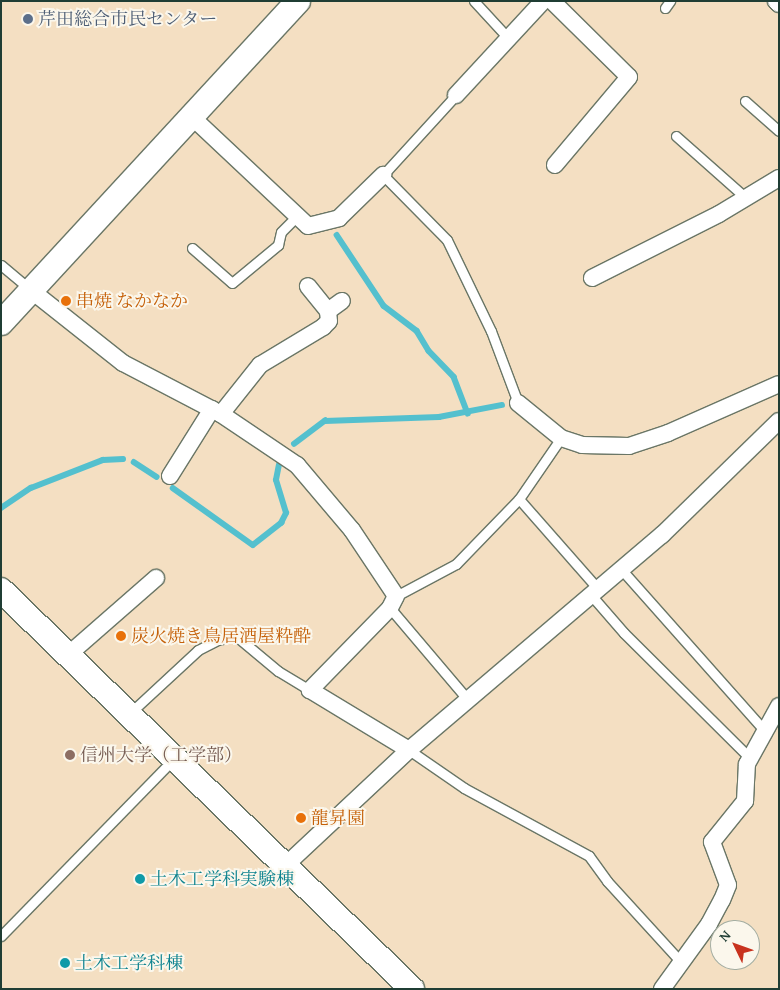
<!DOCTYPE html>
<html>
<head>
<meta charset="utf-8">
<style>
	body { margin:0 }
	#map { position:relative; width:780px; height:990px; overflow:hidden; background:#f4dfc2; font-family:"Gentium Book Plus","Noto Serif JP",serif }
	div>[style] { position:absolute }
	.stream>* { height:5.5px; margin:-2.75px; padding:0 2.75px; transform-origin:2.75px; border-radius:2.75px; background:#54c0ce }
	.roads { filter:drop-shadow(1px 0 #6a7666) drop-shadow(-1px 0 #6a7666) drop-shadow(0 1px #6a7666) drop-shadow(0 -1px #6a7666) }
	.lane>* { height:9px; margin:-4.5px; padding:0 4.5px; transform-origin:4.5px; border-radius:4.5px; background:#fff }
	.street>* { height:16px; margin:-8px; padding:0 8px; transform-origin:8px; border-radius:8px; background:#fff }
	.secondary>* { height:24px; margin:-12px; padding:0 12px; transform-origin:12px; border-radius:12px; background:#fff }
	.dots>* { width:14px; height:14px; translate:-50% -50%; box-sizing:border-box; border:2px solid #fbf7ec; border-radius:50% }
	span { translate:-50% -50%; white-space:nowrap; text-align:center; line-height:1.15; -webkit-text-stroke:4px #fbf7ec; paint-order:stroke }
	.service-label { font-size:18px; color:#4e5e75 }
	.left { translate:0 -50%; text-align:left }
	.food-label { font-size:18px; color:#c56008 }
	.education-label { font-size:18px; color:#785e54 }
	.culture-label { font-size:18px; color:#0d838f }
	.frame { position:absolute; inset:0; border:2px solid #1f3d34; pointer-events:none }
	.north { position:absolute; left:710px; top:920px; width:50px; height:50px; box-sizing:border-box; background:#fbf7ec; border:1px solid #a3ada2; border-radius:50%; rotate:312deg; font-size:14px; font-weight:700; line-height:20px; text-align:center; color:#1f3d34 }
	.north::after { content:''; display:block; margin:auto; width:18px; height:22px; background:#c8321e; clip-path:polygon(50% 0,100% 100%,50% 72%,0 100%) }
</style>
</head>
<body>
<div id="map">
	<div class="stream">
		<i style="left:337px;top:235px;width:85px;rotate:56.5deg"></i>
		<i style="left:384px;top:306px;width:41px;rotate:37.1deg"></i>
		<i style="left:417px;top:331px;width:23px;rotate:59deg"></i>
		<i style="left:429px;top:351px;width:36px;rotate:46deg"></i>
		<i style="left:454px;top:377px;width:39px;rotate:69deg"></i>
		<i style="left:294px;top:444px;width:39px;rotate:-37deg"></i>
		<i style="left:325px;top:421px;width:114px;rotate:-2deg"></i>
		<i style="left:439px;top:417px;width:64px;rotate:-10.8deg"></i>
		<i style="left:134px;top:462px;width:27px;rotate:33deg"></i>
		<i style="left:173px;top:488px;width:98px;rotate:35.5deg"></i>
		<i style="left:253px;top:545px;width:36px;rotate:-38deg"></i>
		<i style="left:281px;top:523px;width:11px;rotate:-63deg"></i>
		<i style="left:286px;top:513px;width:34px;rotate:-107deg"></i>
		<i style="left:276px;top:480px;width:15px;rotate:-79deg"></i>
		<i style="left:1px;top:508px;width:36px;rotate:-34deg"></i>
		<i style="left:31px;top:488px;width:77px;rotate:-21.3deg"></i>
		<i style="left:103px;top:460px;width:20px;rotate:-3deg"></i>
	</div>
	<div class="roads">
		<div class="lane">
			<i style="left:474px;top:1px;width:50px;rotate:47.4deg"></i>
			<i style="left:665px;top:8px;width:9px;rotate:-54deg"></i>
			<i style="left:456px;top:95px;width:108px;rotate:132.4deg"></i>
			<i style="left:383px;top:175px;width:91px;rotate:45.4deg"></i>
			<i style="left:447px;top:240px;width:101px;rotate:64.2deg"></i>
			<i style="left:491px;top:331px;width:77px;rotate:69.4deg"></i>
			<i style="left:745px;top:101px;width:45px;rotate:41.4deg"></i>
			<i style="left:676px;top:136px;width:94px;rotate:41.5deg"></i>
			<i style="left:192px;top:248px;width:53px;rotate:41.2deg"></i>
			<i style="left:232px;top:283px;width:60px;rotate:-39.6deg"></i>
			<i style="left:278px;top:245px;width:13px;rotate:-77deg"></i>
			<i style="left:281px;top:232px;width:24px;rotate:-45deg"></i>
			<i style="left:1px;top:265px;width:38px;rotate:40deg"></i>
			<i style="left:519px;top:499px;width:120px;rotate:48.7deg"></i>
			<i style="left:621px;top:569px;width:217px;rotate:48.4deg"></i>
			<i style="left:591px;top:595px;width:50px;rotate:49deg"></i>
			<i style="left:624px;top:633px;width:177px;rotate:44.8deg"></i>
			<i style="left:396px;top:596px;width:68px;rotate:-28.1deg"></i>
			<i style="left:456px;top:564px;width:91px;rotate:-45.9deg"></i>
			<i style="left:519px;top:499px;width:74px;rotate:-55.5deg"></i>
			<i style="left:390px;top:608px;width:121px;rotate:49.7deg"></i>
			<i style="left:129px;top:714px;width:94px;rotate:-42.8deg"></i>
			<i style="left:198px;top:650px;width:22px;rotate:-27deg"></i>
			<i style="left:218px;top:640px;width:18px;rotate:-13deg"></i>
			<i style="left:236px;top:636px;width:55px;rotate:39.8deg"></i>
			<i style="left:278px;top:671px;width:37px;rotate:31deg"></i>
			<i style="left:409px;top:750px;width:67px;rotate:34.6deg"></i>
			<i style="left:464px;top:788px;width:142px;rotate:28.5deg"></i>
			<i style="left:589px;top:856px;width:31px;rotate:54deg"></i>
			<i style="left:607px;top:881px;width:108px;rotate:47.6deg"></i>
			<i style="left:1px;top:936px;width:246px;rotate:-45.7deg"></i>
		</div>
		<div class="street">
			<i style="left:552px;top:1px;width:108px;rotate:44.6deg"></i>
			<i style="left:629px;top:77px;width:115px;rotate:130.1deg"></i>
			<i style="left:776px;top:1px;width:4px;rotate:45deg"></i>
			<i style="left:456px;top:95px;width:128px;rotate:-47.2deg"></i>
			<i style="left:192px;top:117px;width:159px;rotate:43.2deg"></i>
			<i style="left:308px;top:226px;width:32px;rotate:-14deg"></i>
			<i style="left:339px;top:218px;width:62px;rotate:-44.3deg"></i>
			<i style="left:592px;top:278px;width:142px;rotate:-26.7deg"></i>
			<i style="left:719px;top:214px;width:70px;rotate:-31deg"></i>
			<i style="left:32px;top:291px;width:116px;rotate:38.4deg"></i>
			<i style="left:123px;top:363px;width:110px;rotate:27.5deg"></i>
			<i style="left:221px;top:414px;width:92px;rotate:33.9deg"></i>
			<i style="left:297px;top:465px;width:85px;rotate:49.8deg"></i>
			<i style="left:352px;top:530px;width:79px;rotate:56.3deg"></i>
			<i style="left:396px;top:596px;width:13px;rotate:117deg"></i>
			<i style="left:390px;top:608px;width:115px;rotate:134.3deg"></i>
			<i style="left:310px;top:690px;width:116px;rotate:31.2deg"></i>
			<i style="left:328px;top:311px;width:17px;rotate:-36deg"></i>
			<i style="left:518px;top:403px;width:55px;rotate:39.1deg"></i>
			<i style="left:561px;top:438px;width:22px;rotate:18deg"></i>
			<i style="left:582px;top:445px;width:47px;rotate:1.2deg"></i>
			<i style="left:629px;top:446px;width:41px;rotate:-18.4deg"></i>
			<i style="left:668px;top:433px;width:121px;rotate:-23.8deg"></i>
			<i style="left:221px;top:414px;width:63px;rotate:-51.5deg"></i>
			<i style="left:260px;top:365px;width:74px;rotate:-31.1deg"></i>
			<i style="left:323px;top:327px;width:8px;rotate:-45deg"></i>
			<i style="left:329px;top:321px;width:10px;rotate:-96deg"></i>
			<i style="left:328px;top:311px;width:32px;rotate:-129deg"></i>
			<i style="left:170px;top:476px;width:79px;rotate:-57.9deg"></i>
			<i style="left:68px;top:655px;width:117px;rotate:-41.2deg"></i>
			<i style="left:287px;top:864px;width:167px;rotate:-43.1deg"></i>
			<i style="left:409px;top:750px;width:332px;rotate:-40.4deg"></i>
			<i style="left:662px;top:535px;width:163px;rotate:-44.3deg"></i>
			<i style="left:662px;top:989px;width:80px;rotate:-54.1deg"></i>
			<i style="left:709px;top:924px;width:27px;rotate:-62deg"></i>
			<i style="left:722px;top:900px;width:16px;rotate:-68deg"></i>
			<i style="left:728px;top:885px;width:46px;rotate:-110.4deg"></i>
			<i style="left:712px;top:842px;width:53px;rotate:-51.2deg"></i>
			<i style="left:745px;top:801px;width:37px;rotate:-87deg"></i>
			<i style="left:747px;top:764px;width:66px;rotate:-61.1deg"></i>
		</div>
		<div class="secondary">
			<i style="left:1px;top:323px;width:438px;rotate:-47.3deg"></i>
			<i style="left:1px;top:590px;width:573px;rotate:44.15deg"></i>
		</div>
	</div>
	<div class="dots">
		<i style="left:28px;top:19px;background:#5c6f8a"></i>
		<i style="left:66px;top:301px;background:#e8710a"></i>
		<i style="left:121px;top:636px;background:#e8710a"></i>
		<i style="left:70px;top:755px;background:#8d6e63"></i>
		<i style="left:301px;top:818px;background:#e8710a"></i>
		<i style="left:140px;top:879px;background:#0f9aa8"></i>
		<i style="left:65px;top:963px;background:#0f9aa8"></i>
	</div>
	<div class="service-label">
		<span class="left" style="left:38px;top:19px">芹田総合市民センター</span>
	</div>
	<div class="food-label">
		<span class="left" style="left:76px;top:301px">串焼 なかなか</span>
		<span class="left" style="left:131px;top:636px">炭火焼き鳥居酒屋粋酔</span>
		<span class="left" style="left:311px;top:818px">龍昇園</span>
	</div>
	<div class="education-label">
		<span class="left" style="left:80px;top:755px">信州大学（工学部）</span>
	</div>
	<div class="culture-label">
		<span class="left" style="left:150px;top:879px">土木工学科実験棟</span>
		<span class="left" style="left:75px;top:963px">土木工学科棟</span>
	</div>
	<div class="frame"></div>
	<div class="north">N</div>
</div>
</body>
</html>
